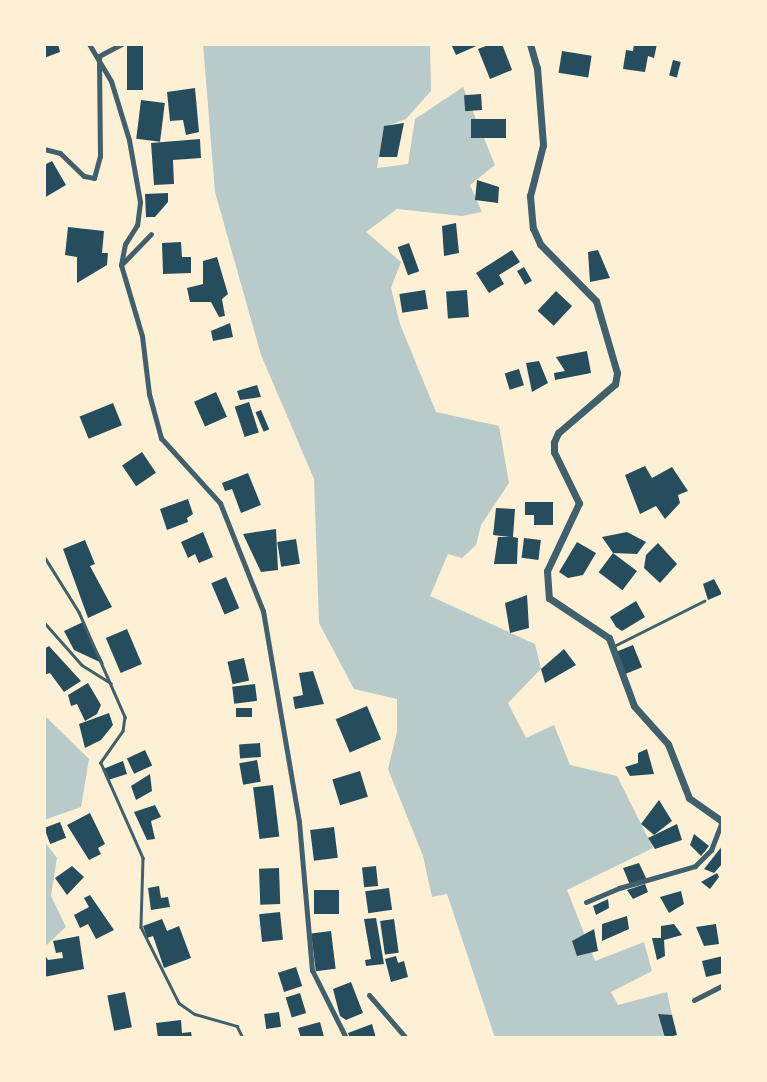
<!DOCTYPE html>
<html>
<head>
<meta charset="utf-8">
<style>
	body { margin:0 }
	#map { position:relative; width:767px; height:1082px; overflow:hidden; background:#fdf0d5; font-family:Karla,sans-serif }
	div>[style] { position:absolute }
	.green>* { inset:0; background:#b9caca }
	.building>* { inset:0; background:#264d5e; transform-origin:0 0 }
	.service>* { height:2.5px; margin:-1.25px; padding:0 1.25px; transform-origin:1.25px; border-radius:1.25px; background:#3f606c }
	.minor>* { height:5px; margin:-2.5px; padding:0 2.5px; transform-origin:2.5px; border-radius:2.5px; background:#3f606c }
	.tertiary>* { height:7px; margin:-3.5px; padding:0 3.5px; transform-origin:3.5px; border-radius:3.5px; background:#3f606c }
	span { translate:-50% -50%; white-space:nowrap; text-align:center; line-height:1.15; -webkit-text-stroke:7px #fdf0d5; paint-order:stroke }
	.frame { position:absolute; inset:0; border:46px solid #fdf0d5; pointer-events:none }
</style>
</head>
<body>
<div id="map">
	<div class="green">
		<i style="clip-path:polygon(203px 44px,430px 44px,431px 91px,406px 119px,384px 127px,377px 168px,408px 164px,415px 119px,463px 87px,495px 165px,470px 185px,482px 212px,462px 216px,397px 209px,366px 232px,401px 262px,391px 288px,400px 324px,436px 412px,499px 426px,509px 483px,481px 525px,476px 545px,462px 558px,448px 554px,430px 596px,535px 644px,541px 669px,508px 703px,526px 738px,554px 725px,570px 765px,617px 776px,653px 848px,567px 890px,595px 961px,644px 942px,652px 971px,611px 992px,618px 1005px,667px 992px,672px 1015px,658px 1015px,665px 1038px,495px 1038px,447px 894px,432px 897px,423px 856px,388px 769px,397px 732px,397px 699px,354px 689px,319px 623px,314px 479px,261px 355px,215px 192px)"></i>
		<i style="clip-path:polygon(44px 715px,89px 759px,81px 807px,44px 820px)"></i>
		<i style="clip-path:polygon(44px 841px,57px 858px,51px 896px,66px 927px,44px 947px)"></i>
	</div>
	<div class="building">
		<i style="clip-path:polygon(44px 44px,58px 44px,60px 52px,44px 58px)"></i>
		<i style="left:127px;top:44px;width:16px;height:46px"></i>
		<i style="clip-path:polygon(451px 44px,481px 44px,456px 55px)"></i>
		<i style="clip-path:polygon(491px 44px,502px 44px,512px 70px,490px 79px,478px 49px)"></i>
		<i style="clip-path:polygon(634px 44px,657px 44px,654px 58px,648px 56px,645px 72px,623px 69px,626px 50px,633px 51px)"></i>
		<i style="left:562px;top:51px;width:30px;height:22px;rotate:9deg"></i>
		<i style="left:673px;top:60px;width:8px;height:16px;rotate:14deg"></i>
		<i style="clip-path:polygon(195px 88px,199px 132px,186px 135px,183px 120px,170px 121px,167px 92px)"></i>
		<i style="left:481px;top:94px;width:16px;height:17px;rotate:86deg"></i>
		<i style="left:141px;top:100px;width:24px;height:39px;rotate:7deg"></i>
		<i style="left:506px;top:119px;width:19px;height:35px;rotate:90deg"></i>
		<i style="clip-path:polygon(404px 123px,397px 157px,379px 157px,384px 126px)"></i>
		<i style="clip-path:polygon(200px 139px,201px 158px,173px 160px,174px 184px,154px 185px,151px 143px)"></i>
		<i style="clip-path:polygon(52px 161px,66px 185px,44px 198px,44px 165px)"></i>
		<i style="clip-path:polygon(477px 180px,499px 187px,498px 203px,475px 200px)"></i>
		<i style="clip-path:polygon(168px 193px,168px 202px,155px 217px,146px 217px,145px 194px)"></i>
		<i style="clip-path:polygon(456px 223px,459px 253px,444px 256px,442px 226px)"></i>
		<i style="clip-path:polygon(68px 227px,104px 231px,102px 253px,108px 253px,107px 265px,77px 283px,77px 257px,65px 255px)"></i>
		<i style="clip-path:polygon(181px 242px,182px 257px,191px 257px,191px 273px,163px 274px,162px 243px)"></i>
		<i style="left:409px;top:243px;width:30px;height:12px;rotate:70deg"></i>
		<i style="clip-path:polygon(512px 250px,520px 262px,499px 275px,504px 284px,489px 293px,476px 273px)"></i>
		<i style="clip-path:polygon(598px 250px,610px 278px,590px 282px,588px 252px)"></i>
		<i style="clip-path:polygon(217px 257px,228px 294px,222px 299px,225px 316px,219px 317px,211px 302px,190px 302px,187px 288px,203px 284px,203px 261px)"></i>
		<i style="left:524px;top:267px;width:16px;height:8px;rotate:60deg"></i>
		<i style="left:425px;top:290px;width:19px;height:26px;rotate:81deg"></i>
		<i style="left:467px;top:290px;width:27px;height:21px;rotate:86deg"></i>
		<i style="left:556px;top:291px;width:22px;height:27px;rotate:43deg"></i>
		<i style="clip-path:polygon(230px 323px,233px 337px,213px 341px,211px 331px)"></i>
		<i style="clip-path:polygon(587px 351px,591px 373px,555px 380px,554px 373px,565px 371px,556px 357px)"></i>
		<i style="clip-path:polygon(539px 361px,548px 383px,532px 392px,526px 363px)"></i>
		<i style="left:519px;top:369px;width:17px;height:15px;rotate:73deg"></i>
		<i style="clip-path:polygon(257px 385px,261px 397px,240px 400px,237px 391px)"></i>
		<i style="left:216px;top:392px;width:27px;height:24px;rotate:66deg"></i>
		<i style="left:249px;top:402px;width:32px;height:15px;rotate:72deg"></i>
		<i style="left:113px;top:403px;width:24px;height:36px;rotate:68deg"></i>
		<i style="left:261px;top:410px;width:21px;height:6px;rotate:67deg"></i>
		<i style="left:142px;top:452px;width:25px;height:24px;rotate:56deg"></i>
		<i style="clip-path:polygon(645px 466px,652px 478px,672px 467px,688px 491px,678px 495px,680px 503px,665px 519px,656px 506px,640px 514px,625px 475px)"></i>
		<i style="clip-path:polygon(248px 473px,261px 505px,241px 513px,232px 489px,225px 491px,222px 483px)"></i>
		<i style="clip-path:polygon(188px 499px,193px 514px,187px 518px,188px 522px,167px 530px,160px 509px)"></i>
		<i style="clip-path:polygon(525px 502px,553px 502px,553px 525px,534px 525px,534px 515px,525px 515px)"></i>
		<i style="clip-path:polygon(496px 508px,515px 509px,513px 537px,518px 538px,517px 564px,494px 564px,498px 537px,510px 537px,493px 535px)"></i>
		<i style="clip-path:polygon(276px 529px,278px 570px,261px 572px,243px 534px)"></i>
		<i style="clip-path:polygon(203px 532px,213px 557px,199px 563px,195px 554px,188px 558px,181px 542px)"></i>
		<i style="clip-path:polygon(627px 532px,646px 542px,637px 554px,613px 553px,602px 537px)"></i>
		<i style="left:524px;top:538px;width:17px;height:20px;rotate:7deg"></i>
		<i style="left:296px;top:539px;width:25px;height:19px;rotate:81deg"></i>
		<i style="clip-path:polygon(85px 540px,95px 564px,90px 566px,112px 607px,88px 618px,63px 549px)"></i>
		<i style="clip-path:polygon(577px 542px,596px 553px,583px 575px,568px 578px,559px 572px)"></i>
		<i style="clip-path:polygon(658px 543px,677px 564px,660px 583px,644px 568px,646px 555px)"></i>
		<i style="left:613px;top:553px;width:30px;height:24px;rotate:37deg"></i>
		<i style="left:226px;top:577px;width:34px;height:16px;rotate:67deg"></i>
		<i style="clip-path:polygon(714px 579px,722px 594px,708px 600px,703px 584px)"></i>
		<i style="clip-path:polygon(527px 595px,529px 628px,510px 633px,505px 603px)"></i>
		<i style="clip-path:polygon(636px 601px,645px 617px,622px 631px,616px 627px,610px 617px)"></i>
		<i style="clip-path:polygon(83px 622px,104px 664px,74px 650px,64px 631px)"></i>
		<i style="left:127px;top:629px;width:38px;height:23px;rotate:67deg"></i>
		<i style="left:633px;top:645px;width:24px;height:18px;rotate:68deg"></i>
		<i style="clip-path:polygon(49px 646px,81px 681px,64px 692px,50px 673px,44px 675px,44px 649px)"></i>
		<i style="clip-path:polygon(564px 649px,576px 665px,545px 683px,541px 669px)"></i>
		<i style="left:244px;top:658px;width:23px;height:17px;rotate:77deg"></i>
		<i style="clip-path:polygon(313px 671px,324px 704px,295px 709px,293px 697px,303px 695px,299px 673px)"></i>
		<i style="clip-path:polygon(88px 683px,101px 705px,97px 714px,85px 721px,77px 704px,71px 706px,68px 695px)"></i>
		<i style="left:255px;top:684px;width:17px;height:23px;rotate:83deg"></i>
		<i style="left:367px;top:706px;width:36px;height:34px;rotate:67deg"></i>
		<i style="left:252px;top:708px;width:9px;height:16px;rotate:90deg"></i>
		<i style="clip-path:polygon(109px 713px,113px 725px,101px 740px,85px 748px,79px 724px)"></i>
		<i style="left:260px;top:743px;width:14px;height:21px;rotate:86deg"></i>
		<i style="clip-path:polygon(647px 749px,654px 774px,630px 776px,625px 767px,638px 763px,638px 753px)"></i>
		<i style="left:145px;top:750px;width:17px;height:20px;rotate:65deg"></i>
		<i style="left:257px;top:760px;width:22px;height:18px;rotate:80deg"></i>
		<i style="clip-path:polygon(123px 761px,127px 774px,108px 780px,103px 769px)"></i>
		<i style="left:360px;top:771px;width:27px;height:29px;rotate:73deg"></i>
		<i style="clip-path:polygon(150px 774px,152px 791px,136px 800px,131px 786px)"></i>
		<i style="left:273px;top:785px;width:52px;height:20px;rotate:83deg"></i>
		<i style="clip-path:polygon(659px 800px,672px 821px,654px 835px,641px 824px)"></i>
		<i style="clip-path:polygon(155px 805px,161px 817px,151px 821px,155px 839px,147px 840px,134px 812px)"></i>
		<i style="clip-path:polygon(90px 813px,105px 844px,98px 848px,101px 854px,89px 860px,67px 825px)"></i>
		<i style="left:60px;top:822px;width:17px;height:17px;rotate:69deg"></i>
		<i style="clip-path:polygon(677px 824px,682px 840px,655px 849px,648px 838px)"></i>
		<i style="left:334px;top:827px;width:31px;height:24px;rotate:83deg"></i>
		<i style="clip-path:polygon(694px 834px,709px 846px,701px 856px,690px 845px)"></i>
		<i style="clip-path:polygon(723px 845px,723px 863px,714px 873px,704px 869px)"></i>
		<i style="clip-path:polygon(639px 863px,647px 880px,630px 885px,623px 868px)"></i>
		<i style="clip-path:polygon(72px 866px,84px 877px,67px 895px,55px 878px)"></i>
		<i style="left:376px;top:866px;width:20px;height:14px;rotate:84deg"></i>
		<i style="left:279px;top:868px;width:36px;height:20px;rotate:88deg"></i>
		<i style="clip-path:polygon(717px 873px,719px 877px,710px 889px,701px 882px)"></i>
		<i style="clip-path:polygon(645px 884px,648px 892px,633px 899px,627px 890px)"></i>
		<i style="clip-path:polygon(159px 886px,161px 898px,168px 897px,170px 907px,151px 910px,148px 888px)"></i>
		<i style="left:389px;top:888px;width:22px;height:24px;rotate:82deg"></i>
		<i style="left:314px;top:890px;width:25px;height:24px"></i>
		<i style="clip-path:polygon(681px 891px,684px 904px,669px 913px,660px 897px)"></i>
		<i style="clip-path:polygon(90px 895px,114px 930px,96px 939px,88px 924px,80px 928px,74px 915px,89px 907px,84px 898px)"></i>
		<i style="clip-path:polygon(608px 899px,609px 908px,596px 915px,593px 906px)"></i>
		<i style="left:280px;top:912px;width:28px;height:21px;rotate:84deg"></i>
		<i style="clip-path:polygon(627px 916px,629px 929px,602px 941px,602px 924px)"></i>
		<i style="clip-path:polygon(376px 918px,384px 964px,366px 966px,365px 960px,371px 959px,364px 919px)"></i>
		<i style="clip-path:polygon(162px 919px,167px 931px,179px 926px,191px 958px,164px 968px,153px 936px,147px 938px,143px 926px)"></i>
		<i style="left:394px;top:919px;width:34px;height:14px;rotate:82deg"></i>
		<i style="clip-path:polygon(674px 924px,682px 935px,664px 940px,665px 956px,657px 960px,652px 938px,661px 938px,661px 926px)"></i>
		<i style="clip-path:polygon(716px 924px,719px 944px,704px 946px,696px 927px)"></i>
		<i style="clip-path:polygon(594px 929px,598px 951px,577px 956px,572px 941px)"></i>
		<i style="left:331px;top:931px;width:38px;height:20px;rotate:83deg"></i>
		<i style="clip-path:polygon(79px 936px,84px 969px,44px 977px,44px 953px,48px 960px,63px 958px,62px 952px,56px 953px,53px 941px)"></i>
		<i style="clip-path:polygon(396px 956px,398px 963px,404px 961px,408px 977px,391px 982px,385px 959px)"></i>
		<i style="clip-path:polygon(723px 956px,723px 973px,706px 977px,702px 961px)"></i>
		<i style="left:296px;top:967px;width:20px;height:19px;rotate:72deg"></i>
		<i style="clip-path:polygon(351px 982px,363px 1013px,346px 1020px,340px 1016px,333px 989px)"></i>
		<i style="left:125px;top:992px;width:36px;height:18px;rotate:79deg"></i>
		<i style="left:300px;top:993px;width:21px;height:15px;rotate:73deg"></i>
		<i style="left:279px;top:1012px;width:15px;height:15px;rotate:82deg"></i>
		<i style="clip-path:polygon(658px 1014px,672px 1015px,677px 1035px,665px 1038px)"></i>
		<i style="clip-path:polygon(181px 1020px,182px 1033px,191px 1032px,192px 1038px,158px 1038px,156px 1023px)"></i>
		<i style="clip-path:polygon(320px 1022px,324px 1037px,301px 1038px,298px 1028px)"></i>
		<i style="clip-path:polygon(372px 1024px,376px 1038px,350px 1038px,348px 1033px)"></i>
	</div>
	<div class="service">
		<i style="left:44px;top:556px;width:66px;rotate:58deg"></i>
		<i style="left:79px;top:612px;width:115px;rotate:66.3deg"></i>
		<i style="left:125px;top:717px;width:14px;rotate:98deg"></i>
		<i style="left:123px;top:731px;width:39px;rotate:125deg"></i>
		<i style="left:101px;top:763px;width:104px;rotate:66.1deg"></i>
		<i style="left:143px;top:858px;width:69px;rotate:91.7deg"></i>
		<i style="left:141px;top:927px;width:85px;rotate:63.4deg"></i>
		<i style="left:179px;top:1003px;width:19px;rotate:35deg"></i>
		<i style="left:195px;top:1014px;width:44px;rotate:15.9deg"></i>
		<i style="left:237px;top:1026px;width:13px;rotate:63deg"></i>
		<i style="left:44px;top:622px;width:57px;rotate:48.5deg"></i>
		<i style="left:82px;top:665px;width:34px;rotate:32deg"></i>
		<i style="left:614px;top:646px;width:101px;rotate:-26.6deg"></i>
	</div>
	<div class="minor">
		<i style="left:89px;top:44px;width:43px;rotate:59.3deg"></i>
		<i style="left:111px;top:81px;width:62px;rotate:73deg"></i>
		<i style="left:129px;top:140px;width:63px;rotate:79.9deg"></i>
		<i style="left:140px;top:202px;width:23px;rotate:97deg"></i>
		<i style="left:137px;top:225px;width:22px;rotate:122deg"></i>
		<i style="left:125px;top:244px;width:21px;rotate:101deg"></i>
		<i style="left:121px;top:265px;width:74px;rotate:73.5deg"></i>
		<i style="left:142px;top:336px;width:58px;rotate:83.1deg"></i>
		<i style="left:149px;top:394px;width:46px;rotate:74.7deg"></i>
		<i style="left:161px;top:438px;width:88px;rotate:47.8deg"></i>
		<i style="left:220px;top:503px;width:116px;rotate:68.3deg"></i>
		<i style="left:263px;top:611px;width:214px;rotate:80.3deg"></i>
		<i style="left:299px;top:822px;width:149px;rotate:85deg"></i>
		<i style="left:312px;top:970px;width:76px;rotate:63.4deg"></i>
		<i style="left:44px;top:149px;width:16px;rotate:14deg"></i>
		<i style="left:60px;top:153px;width:33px;rotate:44deg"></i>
		<i style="left:84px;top:176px;width:10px;rotate:11deg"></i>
		<i style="left:94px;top:178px;width:23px;rotate:-75deg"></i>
		<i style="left:100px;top:156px;width:100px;rotate:-90.6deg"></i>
		<i style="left:99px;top:56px;width:26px;rotate:-28deg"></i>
		<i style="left:121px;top:265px;width:43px;rotate:-45.9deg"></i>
		<i style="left:586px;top:902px;width:36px;rotate:-23deg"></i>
		<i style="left:619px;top:888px;width:79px;rotate:-16.1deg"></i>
		<i style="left:695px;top:866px;width:23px;rotate:-45deg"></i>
		<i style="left:711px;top:850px;width:30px;rotate:-69deg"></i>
		<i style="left:369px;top:995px;width:57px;rotate:49.3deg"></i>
		<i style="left:694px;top:1000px;width:33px;rotate:-27deg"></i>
	</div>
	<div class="tertiary">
		<i style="left:530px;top:44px;width:25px;rotate:74deg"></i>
		<i style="left:537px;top:68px;width:77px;rotate:85.5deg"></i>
		<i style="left:543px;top:145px;width:53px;rotate:104.3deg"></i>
		<i style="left:530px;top:196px;width:32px;rotate:85deg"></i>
		<i style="left:533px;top:228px;width:17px;rotate:66deg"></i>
		<i style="left:540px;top:244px;width:80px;rotate:45.5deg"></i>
		<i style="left:596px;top:301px;width:75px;rotate:73.7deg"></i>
		<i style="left:617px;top:373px;width:11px;rotate:100deg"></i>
		<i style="left:615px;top:384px;width:75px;rotate:139.3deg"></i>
		<i style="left:558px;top:433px;width:10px;rotate:114deg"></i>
		<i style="left:554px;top:442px;width:10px;rotate:90deg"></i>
		<i style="left:554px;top:452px;width:57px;rotate:63.9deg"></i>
		<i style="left:579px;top:503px;width:75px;rotate:115.2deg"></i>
		<i style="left:547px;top:571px;width:27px;rotate:86deg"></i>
		<i style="left:549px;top:598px;width:72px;rotate:33.7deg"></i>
		<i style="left:609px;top:638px;width:72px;rotate:69.8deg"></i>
		<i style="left:634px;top:706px;width:51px;rotate:48.2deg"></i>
		<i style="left:668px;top:744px;width:58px;rotate:68.7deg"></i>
		<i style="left:689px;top:798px;width:42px;rotate:35.2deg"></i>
	</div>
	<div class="frame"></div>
</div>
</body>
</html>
